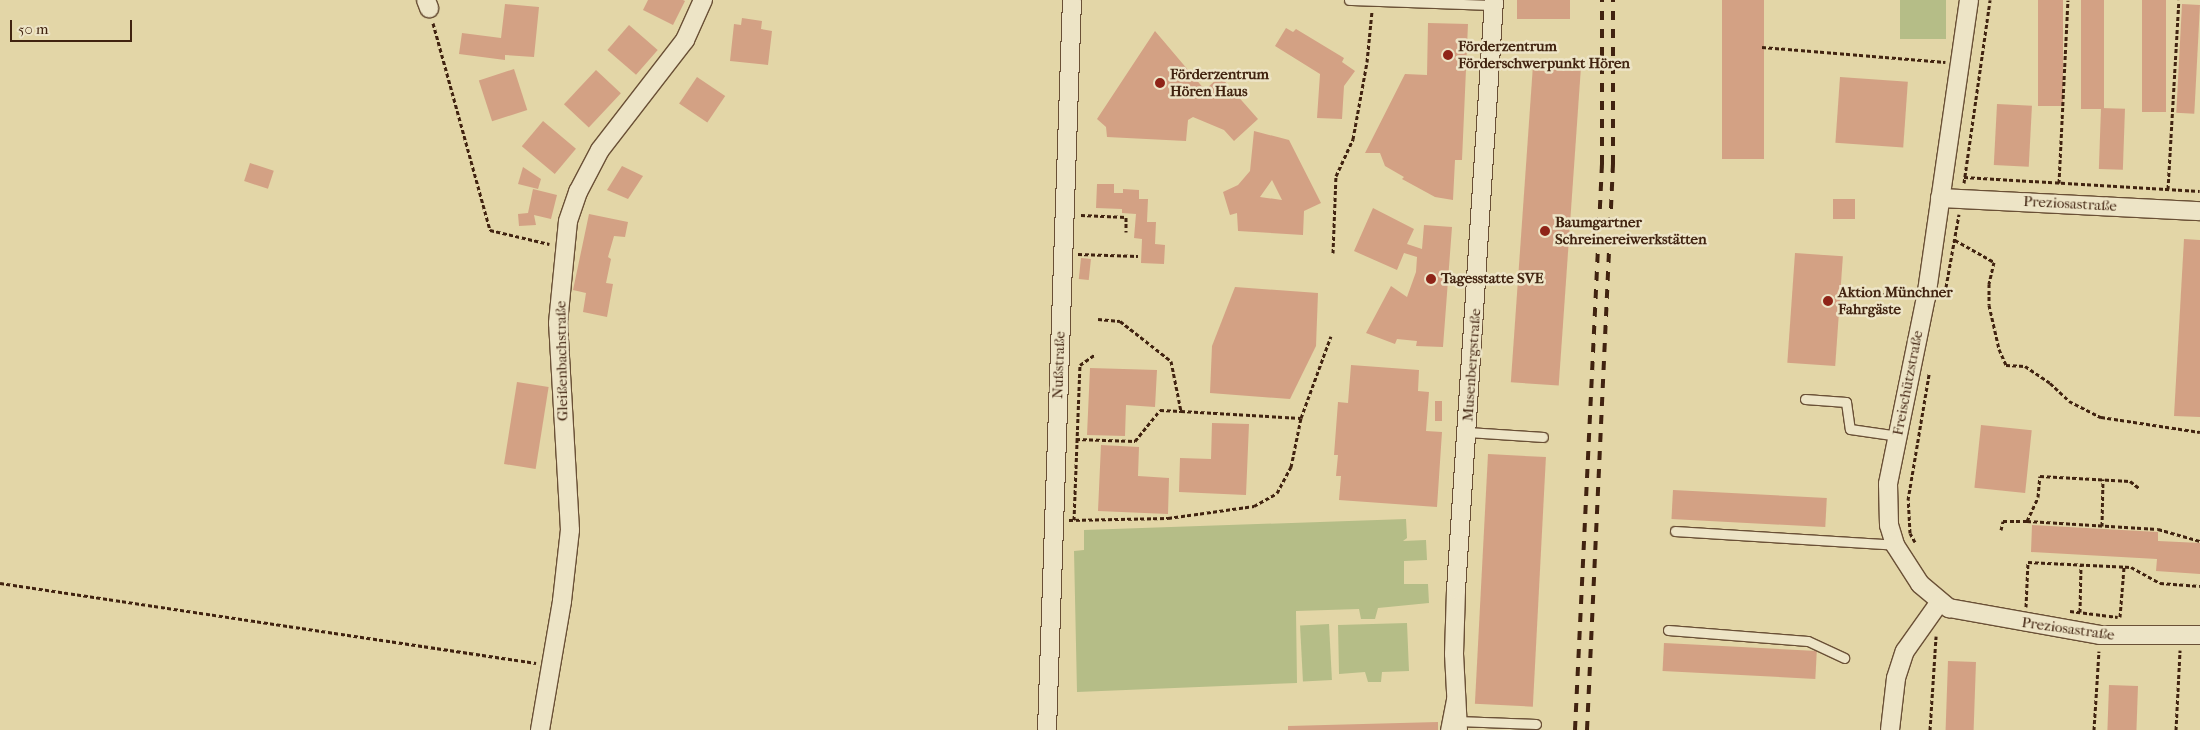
<!DOCTYPE html>
<html>
<head>
<meta charset="utf-8">
<style>
	body { margin:0 }
	#map { position:relative; width:2200px; height:730px; overflow:hidden; background:#e3d6a7; font-family:"IM FELL French Canon",serif }
	div>[style] { position:absolute }
	.green>* { inset:0; background:#b5bd87; transform-origin:0 0 }
	.building>* { inset:0; background:#d3a184; transform-origin:0 0 }
	.path>* { height:3px; margin-top:-1.5px; transform-origin:0; background:repeating-linear-gradient(90deg,#412310 0 4px,transparent 0 6.5px) }
	.roads { filter:drop-shadow(1px 0 #6a5036) drop-shadow(-1px 0 #6a5036) drop-shadow(0 1px #6a5036) drop-shadow(0 -1px #6a5036) }
	.service>* { height:9px; margin:-4.5px; padding:0 4.5px; transform-origin:4.5px; border-radius:4.5px; background:#ede4c6 }
	.minor>* { height:18px; margin:-9px; padding:0 9px; transform-origin:9px; border-radius:9px; background:#ede4c6 }
	.rail>* { height:4px; margin-top:-2px; transform-origin:0; background:repeating-linear-gradient(90deg,#412310 0 9px,transparent 0 18px) }
	.dots>* { width:14px; height:14px; translate:-50% -50%; box-sizing:border-box; border:2px solid #ede4c6; border-radius:50% }
	span { translate:-50% -50%; white-space:nowrap; text-align:center; line-height:1.15; -webkit-text-stroke:5px #ede4c6; paint-order:stroke }
	.poi-label { font-size:15px; color:#412310; font-weight:700 }
	.left { translate:0 -50%; text-align:left }
	.street-label { font-size:15px; color:#412310 }
	.scale { position:absolute; left:10px; top:20px; width:122px; height:22px; box-sizing:border-box; border:2px solid #412310; border-top:0; padding-left:6px; font-size:15px; line-height:18px; white-space:nowrap; color:#412310; -webkit-text-stroke:4px #ede4c6; paint-order:stroke }
</style>
</head>
<body>
<div id="map">
	<div class="green">
		<i style="left:1900px;top:0;width:46px;height:39px"></i>
		<i style="clip-path:polygon(1406px 519px,1407px 538px,1403px 541px,1426px 540px,1427px 560px,1404px 561px,1404px 584px,1428px 584px,1429px 603px,1378px 608px,1375px 619px,1361px 619px,1359px 609px,1296px 611px,1297px 683px,1077px 692px,1074px 551px,1084px 550px,1084px 530px)"></i>
		<i style="clip-path:polygon(1407px 623px,1409px 671px,1382px 672px,1381px 682px,1368px 682px,1365px 672px,1339px 674px,1338px 625px)"></i>
		<i style="left:1329px;top:624px;width:56px;height:29px;rotate:87deg"></i>
	</div>
	<div class="building">
		<i style="clip-path:polygon(648px 0,683px 0,685px 1px,673px 25px,643px 10px)"></i>
		<i style="left:1517px;top:0;width:53px;height:19px"></i>
		<i style="left:1722px;top:0;width:42px;height:159px"></i>
		<i style="left:2038px;top:0;width:25px;height:106px"></i>
		<i style="left:2081px;top:0;width:23px;height:109px"></i>
		<i style="left:2142px;top:0;width:24px;height:112px"></i>
		<i style="clip-path:polygon(505px 4px,539px 7px,534px 57px,505px 55px,505px 60px,459px 54px,462px 33px,501px 38px)"></i>
		<i style="left:2182px;top:4px;width:18px;height:109px;rotate:3deg"></i>
		<i style="clip-path:polygon(742px 18px,762px 21px,761px 29px,772px 31px,768px 65px,730px 61px,734px 24px,741px 25px)"></i>
		<i style="clip-path:polygon(1428px 23px,1468px 24px,1462px 160px,1455px 160px,1453px 200px,1435px 197px,1402px 179px,1404px 177px,1385px 166px,1380px 153px,1365px 153px,1405px 74px,1427px 75px)"></i>
		<i style="left:629px;top:25px;width:38px;height:33px;rotate:41deg"></i>
		<i style="clip-path:polygon(1286px 28px,1293px 32px,1296px 29px,1344px 58px,1342px 62px,1355px 71px,1344px 86px,1342px 119px,1317px 118px,1320px 74px,1275px 46px)"></i>
		<i style="clip-path:polygon(1155px 31px,1205px 90px,1220px 76px,1258px 119px,1234px 141px,1224px 130px,1193px 117px,1188px 120px,1186px 141px,1107px 137px,1106px 127px,1097px 119px)"></i>
		<i style="left:1533px;top:65px;width:48px;height:318px;rotate:4deg"></i>
		<i style="left:514px;top:69px;width:43px;height:37px;rotate:72deg"></i>
		<i style="left:596px;top:70px;width:34px;height:47px;rotate:43deg"></i>
		<i style="left:697px;top:77px;width:34px;height:32px;rotate:34deg"></i>
		<i style="left:1840px;top:77px;width:68px;height:66px;rotate:4deg"></i>
		<i style="left:1997px;top:104px;width:35px;height:61px;rotate:3deg"></i>
		<i style="left:2101px;top:108px;width:24px;height:61px;rotate:2deg"></i>
		<i style="left:543px;top:121px;width:43px;height:33px;rotate:40deg"></i>
		<i style="clip-path:polygon(evenodd,1254px 131px,1289px 140px,1321px 203px,1304px 211px,1303px 235px,1238px 231px,1237px 213px,1230px 215px,1223px 192px,1238px 185px,1250px 171px,1254px 131px,1272px 180px,1282px 200px,1260px 197px,1272px 180px)"></i>
		<i style="left:250px;top:163px;width:25px;height:19px;rotate:18deg"></i>
		<i style="clip-path:polygon(622px 166px,643px 176px,628px 199px,607px 190px)"></i>
		<i style="clip-path:polygon(523px 167px,541px 179px,538px 189px,518px 184px)"></i>
		<i style="clip-path:polygon(1097px 184px,1114px 184px,1114px 193px,1123px 193px,1123px 189px,1139px 190px,1139px 199px,1148px 199px,1147px 222px,1156px 222px,1155px 244px,1165px 245px,1164px 264px,1141px 263px,1142px 239px,1134px 238px,1136px 214px,1122px 213px,1122px 209px,1096px 208px)"></i>
		<i style="clip-path:polygon(533px 189px,557px 195px,551px 219px,534px 215px,536px 225px,519px 226px,518px 214px,528px 213px)"></i>
		<i style="left:1833px;top:199px;width:22px;height:20px"></i>
		<i style="clip-path:polygon(1373px 208px,1414px 229px,1407px 244px,1422px 249px,1424px 225px,1452px 227px,1443px 347px,1416px 346px,1417px 341px,1397px 339px,1395px 344px,1366px 333px,1391px 286px,1407px 297px,1416px 272px,1417px 257px,1404px 253px,1397px 270px,1354px 251px)"></i>
		<i style="clip-path:polygon(589px 214px,628px 222px,625px 237px,614px 236px,608px 257px,611px 259px,606px 283px,613px 284px,607px 317px,583px 312px,586px 293px,573px 290px)"></i>
		<i style="clip-path:polygon(2184px 239px,2200px 240px,2200px 417px,2174px 416px)"></i>
		<i style="left:1795px;top:253px;width:48px;height:110px;rotate:4deg"></i>
		<i style="left:1081px;top:258px;width:10px;height:21px;rotate:6deg"></i>
		<i style="clip-path:polygon(1235px 287px,1318px 293px,1316px 346px,1290px 399px,1210px 393px,1212px 346px)"></i>
		<i style="clip-path:polygon(1351px 365px,1419px 370px,1418px 391px,1429px 392px,1426px 431px,1442px 432px,1437px 507px,1339px 500px,1341px 476px,1336px 476px,1338px 455px,1334px 455px,1338px 402px,1348px 403px)"></i>
		<i style="clip-path:polygon(1090px 368px,1157px 370px,1155px 407px,1126px 405px,1125px 436px,1087px 435px)"></i>
		<i style="left:517px;top:382px;width:32px;height:83px;rotate:9deg"></i>
		<i style="left:1435px;top:401px;width:7px;height:20px"></i>
		<i style="clip-path:polygon(1212px 423px,1249px 424px,1246px 495px,1179px 492px,1180px 458px,1211px 459px)"></i>
		<i style="left:1981px;top:425px;width:51px;height:63px;rotate:6deg"></i>
		<i style="clip-path:polygon(1101px 445px,1139px 447px,1138px 476px,1169px 478px,1168px 514px,1098px 511px)"></i>
		<i style="left:1488px;top:454px;width:58px;height:250px;rotate:3deg"></i>
		<i style="left:1673px;top:490px;width:154px;height:29px;rotate:3deg"></i>
		<i style="clip-path:polygon(2032px 525px,2158px 532px,2158px 541px,2200px 543px,2200px 574px,2156px 571px,2157px 559px,2031px 552px)"></i>
		<i style="left:1664px;top:643px;width:153px;height:28px;rotate:3deg"></i>
		<i style="left:1948px;top:661px;width:28px;height:69px;rotate:2deg"></i>
		<i style="left:2109px;top:685px;width:29px;height:45px;rotate:2deg"></i>
		<i style="clip-path:polygon(1438px 722px,1438px 730px,1288px 730px,1288px 726px)"></i>
	</div>
	<div class="path">
		<i style="left:433px;top:23px;width:215px;rotate:74.6deg"></i>
		<i style="left:490px;top:230px;width:61px;rotate:13.3deg"></i>
		<i style="left:1762px;top:47px;width:184px;rotate:4.7deg"></i>
		<i style="left:1964px;top:177px;width:236px;rotate:3.4deg"></i>
		<i style="left:1964px;top:183px;width:185px;rotate:-81.9deg"></i>
		<i style="left:2059px;top:183px;width:183px;rotate:-87.2deg"></i>
		<i style="left:2168px;top:189px;width:189px;rotate:-86.7deg"></i>
		<i style="left:1081px;top:215px;width:45px;rotate:2.5deg"></i>
		<i style="left:1126px;top:217px;width:15px;rotate:90deg"></i>
		<i style="left:1955px;top:240px;width:45px;rotate:29.4deg"></i>
		<i style="left:1994px;top:262px;width:23px;rotate:103deg"></i>
		<i style="left:1989px;top:284px;width:21px;rotate:90deg"></i>
		<i style="left:1989px;top:305px;width:45px;rotate:77.2deg"></i>
		<i style="left:1999px;top:349px;width:17px;rotate:66deg"></i>
		<i style="left:2006px;top:365px;width:19px;rotate:3deg"></i>
		<i style="left:2025px;top:366px;width:30px;rotate:34deg"></i>
		<i style="left:2050px;top:383px;width:26px;rotate:43deg"></i>
		<i style="left:2069px;top:401px;width:36px;rotate:27deg"></i>
		<i style="left:2101px;top:417px;width:100px;rotate:8.6deg"></i>
		<i style="left:1333px;top:253px;width:77px;rotate:-87.8deg"></i>
		<i style="left:1336px;top:176px;width:41px;rotate:-65.3deg"></i>
		<i style="left:1353px;top:139px;width:78px;rotate:-79.7deg"></i>
		<i style="left:1367px;top:62px;width:51px;rotate:-84.4deg"></i>
		<i style="left:1078px;top:254px;width:60px;rotate:1.9deg"></i>
		<i style="left:1946px;top:287px;width:74px;rotate:-79.9deg"></i>
		<i style="left:1841px;top:292px;width:69px;rotate:3.3deg"></i>
		<i style="left:1098px;top:319px;width:22px;rotate:5deg"></i>
		<i style="left:1120px;top:321px;width:65px;rotate:38.1deg"></i>
		<i style="left:1171px;top:361px;width:51px;rotate:78.7deg"></i>
		<i style="left:1181px;top:411px;width:120px;rotate:3.3deg"></i>
		<i style="left:1076px;top:439px;width:59px;rotate:1.9deg"></i>
		<i style="left:1135px;top:441px;width:40px;rotate:-51deg"></i>
		<i style="left:1160px;top:410px;width:21px;rotate:3deg"></i>
		<i style="left:1069px;top:520px;width:99px;rotate:-1.2deg"></i>
		<i style="left:1168px;top:518px;width:87px;rotate:-7.9deg"></i>
		<i style="left:1254px;top:506px;width:26px;rotate:-29deg"></i>
		<i style="left:1277px;top:493px;width:30px;rotate:-62deg"></i>
		<i style="left:1291px;top:467px;width:50px;rotate:-78.5deg"></i>
		<i style="left:1301px;top:418px;width:87px;rotate:-69.9deg"></i>
		<i style="left:1074px;top:520px;width:155px;rotate:-87.8deg"></i>
		<i style="left:1080px;top:365px;width:19px;rotate:-35deg"></i>
		<i style="left:2027px;top:521px;width:26px;rotate:-65deg"></i>
		<i style="left:2038px;top:497px;width:21px;rotate:-85deg"></i>
		<i style="left:2040px;top:476px;width:90px;rotate:3.2deg"></i>
		<i style="left:2130px;top:481px;width:11px;rotate:38deg"></i>
		<i style="left:2102px;top:526px;width:47px;rotate:-88.8deg"></i>
		<i style="left:2001px;top:530px;width:9px;rotate:-77deg"></i>
		<i style="left:2003px;top:521px;width:24px"></i>
		<i style="left:2027px;top:521px;width:131px;rotate:3.5deg"></i>
		<i style="left:2158px;top:529px;width:44px;rotate:15.9deg"></i>
		<i style="left:1915px;top:542px;width:10px;rotate:-119deg"></i>
		<i style="left:1910px;top:533px;width:33px;rotate:-93deg"></i>
		<i style="left:1908px;top:500px;width:128px;rotate:-80.5deg"></i>
		<i style="left:0;top:583px;width:542px;rotate:8.49deg"></i>
		<i style="left:2026px;top:607px;width:45px;rotate:-87.5deg"></i>
		<i style="left:2028px;top:562px;width:103px;rotate:2.8deg"></i>
		<i style="left:2131px;top:567px;width:33px;rotate:29deg"></i>
		<i style="left:2160px;top:583px;width:40px;rotate:4.3deg"></i>
		<i style="left:2070px;top:611px;width:48px;rotate:7.1deg"></i>
		<i style="left:2080px;top:612px;width:47px;rotate:-88.8deg"></i>
		<i style="left:2120px;top:617px;width:50px;rotate:-85.4deg"></i>
		<i style="left:1930px;top:730px;width:94px;rotate:-86.3deg"></i>
		<i style="left:2094px;top:730px;width:79px;rotate:-86.4deg"></i>
		<i style="left:2176px;top:730px;width:80px;rotate:-87.1deg"></i>
	</div>
	<div class="roads">
		<div class="service">
			<i style="left:1349px;top:0;width:145px;rotate:2deg"></i>
			<i style="left:1805px;top:399px;width:41px;rotate:4.2deg"></i>
			<i style="left:1846px;top:402px;width:27px;rotate:82deg"></i>
			<i style="left:1850px;top:429px;width:49px;rotate:8.3deg"></i>
			<i style="left:1468px;top:432px;width:75px;rotate:3.8deg"></i>
			<i style="left:1675px;top:531px;width:220px;rotate:3.6deg"></i>
			<i style="left:1668px;top:630px;width:140px;rotate:4.5deg"></i>
			<i style="left:1808px;top:641px;width:40px;rotate:25deg"></i>
			<i style="left:1457px;top:721px;width:79px;rotate:2.2deg"></i>
			<i style="left:1445px;top:730px;width:32px;rotate:-79deg"></i>
		</div>
		<div class="minor">
			<i style="left:426px;top:0;width:9px;rotate:69deg"></i>
			<i style="left:1969px;top:0;width:300px;rotate:98.2deg"></i>
			<i style="left:1926px;top:297px;width:191px;rotate:101.5deg"></i>
			<i style="left:1888px;top:484px;width:41px;rotate:88.6deg"></i>
			<i style="left:1889px;top:525px;width:21px;rotate:73deg"></i>
			<i style="left:1895px;top:545px;width:46px;rotate:57.3deg"></i>
			<i style="left:1920px;top:584px;width:38px;rotate:40deg"></i>
			<i style="left:1949px;top:608px;width:153px;rotate:10.1deg"></i>
			<i style="left:2100px;top:635px;width:100px"></i>
			<i style="left:1940px;top:198px;width:260px;rotate:2.9deg"></i>
			<i style="left:540px;top:730px;width:131px;rotate:-80.3deg"></i>
			<i style="left:562px;top:601px;width:71px;rotate:-83.6deg"></i>
			<i style="left:570px;top:530px;width:207px;rotate:-93.3deg"></i>
			<i style="left:558px;top:323px;width:102px;rotate:-84.4deg"></i>
			<i style="left:568px;top:221px;width:31px;rotate:-71deg"></i>
			<i style="left:578px;top:192px;width:47px;rotate:-62.4deg"></i>
			<i style="left:600px;top:150px;width:139px;rotate:-52.3deg"></i>
			<i style="left:685px;top:40px;width:44px;rotate:-65.8deg"></i>
			<i style="left:1047px;top:730px;width:730px;rotate:-88.04deg"></i>
			<i style="left:1458px;top:730px;width:76px;rotate:-93deg"></i>
			<i style="left:1454px;top:654px;width:64px;rotate:-88.2deg"></i>
			<i style="left:1456px;top:590px;width:591px;rotate:-86.31deg"></i>
			<i style="left:1890px;top:730px;width:52px;rotate:-83.4deg"></i>
			<i style="left:1896px;top:678px;width:28px;rotate:-72deg"></i>
			<i style="left:1905px;top:651px;width:59px;rotate:-54.7deg"></i>
		</div>
	</div>
	<div class="rail">
		<i style="left:1575px;top:730px;width:567px;rotate:-87.27deg"></i>
		<i style="left:1602px;top:164px;width:164px;rotate:-90deg"></i>
		<i style="left:1587px;top:730px;width:567px;rotate:-87.37deg"></i>
		<i style="left:1613px;top:164px;width:164px;rotate:-90deg"></i>
	</div>
	<div class="dots">
		<i style="left:1448px;top:55px;background:#8f2418"></i>
		<i style="left:1160px;top:83px;background:#8f2418"></i>
		<i style="left:1545px;top:231px;background:#8f2418"></i>
		<i style="left:1431px;top:279px;background:#8f2418"></i>
		<i style="left:1828px;top:301px;background:#8f2418"></i>
	</div>
	<div class="poi-label">
		<span class="left" style="left:1458px;top:55px">Förderzentrum<br>Förderschwerpunkt Hören</span>
		<span class="left" style="left:1170px;top:83px">Förderzentrum<br>Hören Haus</span>
		<span class="left" style="left:1555px;top:231px">Baumgartner<br>Schreinereiwerkstätten</span>
		<span class="left" style="left:1441px;top:279px">Tagesstatte SVE</span>
		<span class="left" style="left:1838px;top:301px">Aktion Münchner<br>Fahrgäste</span>
	</div>
	<div class="street-label">
		<span style="left:2070px;top:204px;rotate:3deg">Preziosastraße</span>
		<span style="left:562px;top:361px;rotate:-91deg">Gleißenbachstraße</span>
		<span style="left:1059px;top:365px;rotate:-88deg">Nußstraße</span>
		<span style="left:1472px;top:365px;rotate:-86deg">Musenbergstraße</span>
		<span style="left:1908px;top:383px;rotate:-79deg">Freischützstraße</span>
		<span style="left:2068px;top:629px;rotate:8deg">Preziosastraße</span>
	</div>
	<div class="scale">50 m</div>
</div>
</body>
</html>
